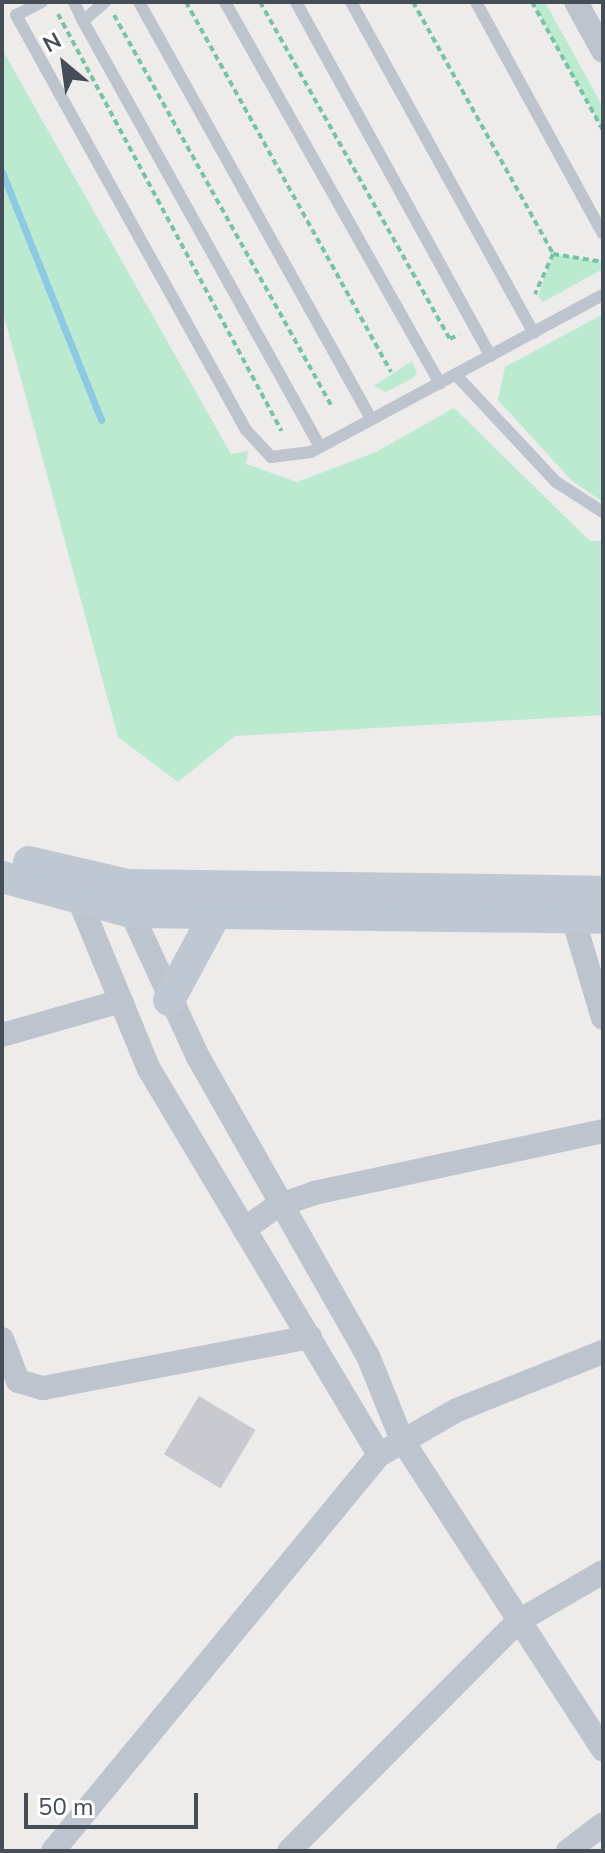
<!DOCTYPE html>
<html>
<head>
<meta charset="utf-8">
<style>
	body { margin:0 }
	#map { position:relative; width:605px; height:1853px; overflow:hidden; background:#eeebeb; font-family:"Nunito Sans",sans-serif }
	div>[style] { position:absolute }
	.green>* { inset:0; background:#bcead1 }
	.stream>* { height:7px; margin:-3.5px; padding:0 3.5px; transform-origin:3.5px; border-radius:3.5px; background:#8ccae3 }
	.building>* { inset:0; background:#c8cad0; transform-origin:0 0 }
	.path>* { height:4px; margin-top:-2px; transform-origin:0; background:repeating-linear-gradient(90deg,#77c4a5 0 6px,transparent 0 10px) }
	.lane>* { height:12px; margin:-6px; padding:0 6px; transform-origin:6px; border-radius:6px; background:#bdc4cd }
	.street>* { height:24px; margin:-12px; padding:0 12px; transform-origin:12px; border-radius:12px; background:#bdc4cd }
	.secondary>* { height:32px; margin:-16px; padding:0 16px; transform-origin:16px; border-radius:16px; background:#bfc7d3 }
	span { translate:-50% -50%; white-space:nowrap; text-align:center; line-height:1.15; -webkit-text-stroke:7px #fff; paint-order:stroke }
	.frame { position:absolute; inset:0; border:4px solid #454d57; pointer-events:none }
	.north { position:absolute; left:24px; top:24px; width:80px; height:80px; -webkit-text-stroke:6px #fff; paint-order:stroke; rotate:331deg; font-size:22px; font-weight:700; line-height:32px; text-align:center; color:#454d57 }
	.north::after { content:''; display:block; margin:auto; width:28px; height:36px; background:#454d57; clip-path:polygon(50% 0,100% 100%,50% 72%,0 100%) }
	.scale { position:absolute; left:24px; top:1793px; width:174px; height:36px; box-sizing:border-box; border:4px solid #454d57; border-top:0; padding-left:10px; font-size:24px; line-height:28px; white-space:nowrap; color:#454d57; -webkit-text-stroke:6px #fff; paint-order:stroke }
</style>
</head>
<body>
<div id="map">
	<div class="green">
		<i style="clip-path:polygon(532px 2px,545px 2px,603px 107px,603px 130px)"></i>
		<i style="clip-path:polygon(2px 49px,231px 454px,248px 451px,246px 464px,297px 482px,376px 452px,454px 408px,590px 541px,603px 541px,603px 715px,235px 736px,178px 782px,118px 737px,2px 309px)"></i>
		<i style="clip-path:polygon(553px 254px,603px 262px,603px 269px,543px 302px,538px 296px)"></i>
		<i style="clip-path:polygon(603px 314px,603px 502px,572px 481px,498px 400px,505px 367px)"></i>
		<i style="clip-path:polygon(412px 361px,417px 374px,411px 379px,386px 392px,374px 386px)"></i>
	</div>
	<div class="stream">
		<i style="left:2px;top:172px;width:267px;rotate:68.2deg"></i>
	</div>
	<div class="building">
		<i style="left:199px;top:1396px;width:66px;height:68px;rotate:31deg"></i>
	</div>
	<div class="path">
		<i style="left:186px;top:2px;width:423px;rotate:61deg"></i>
		<i style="left:260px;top:2px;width:387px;rotate:60.6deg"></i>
		<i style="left:450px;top:339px;width:10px;rotate:-29deg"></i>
		<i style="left:413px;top:2px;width:288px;rotate:60.9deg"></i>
		<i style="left:553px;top:254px;width:44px;rotate:114.2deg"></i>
		<i style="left:532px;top:2px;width:146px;rotate:61deg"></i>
		<i style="left:58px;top:14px;width:473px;rotate:61.8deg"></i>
		<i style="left:114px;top:15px;width:446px;rotate:60.9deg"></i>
		<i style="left:553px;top:254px;width:51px;rotate:9.1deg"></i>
	</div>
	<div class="lane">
		<i style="left:42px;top:2px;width:29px;rotate:153deg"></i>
		<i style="left:16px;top:15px;width:474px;rotate:61deg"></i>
		<i style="left:246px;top:430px;width:37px;rotate:47deg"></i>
		<i style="left:271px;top:457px;width:40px;rotate:-7.1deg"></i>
		<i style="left:311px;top:452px;width:332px;rotate:-28.3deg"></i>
		<i style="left:74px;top:2px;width:21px;rotate:65deg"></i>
		<i style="left:105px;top:2px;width:29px;rotate:139deg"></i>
		<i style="left:83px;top:21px;width:487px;rotate:60.9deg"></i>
		<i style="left:139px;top:2px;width:477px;rotate:60.9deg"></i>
		<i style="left:225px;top:2px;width:438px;rotate:60.6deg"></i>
		<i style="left:296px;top:2px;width:404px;rotate:61.2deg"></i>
		<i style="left:351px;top:2px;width:378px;rotate:61.1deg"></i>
		<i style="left:476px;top:2px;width:264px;rotate:61.3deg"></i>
		<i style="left:456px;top:375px;width:146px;rotate:46.9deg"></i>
		<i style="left:556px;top:482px;width:56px;rotate:32.6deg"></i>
	</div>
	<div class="street">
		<i style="left:576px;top:2px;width:56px;rotate:61.1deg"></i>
		<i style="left:78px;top:897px;width:186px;rotate:67.6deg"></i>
		<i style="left:149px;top:1069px;width:449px;rotate:59.2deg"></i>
		<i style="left:131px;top:912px;width:160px;rotate:65.2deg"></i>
		<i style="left:198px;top:1057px;width:344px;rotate:60.4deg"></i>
		<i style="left:368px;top:1356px;width:91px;rotate:68deg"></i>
		<i style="left:402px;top:1440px;width:369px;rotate:57deg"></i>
		<i style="left:573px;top:918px;width:104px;rotate:73.3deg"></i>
		<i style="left:2px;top:1035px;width:124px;rotate:-15.9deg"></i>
		<i style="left:244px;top:1229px;width:40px;rotate:-34.9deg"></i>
		<i style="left:277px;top:1206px;width:39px;rotate:-19deg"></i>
		<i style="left:314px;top:1193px;width:296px;rotate:-12.1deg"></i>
		<i style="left:2px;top:1339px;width:45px;rotate:69.1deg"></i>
		<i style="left:18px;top:1381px;width:26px;rotate:16deg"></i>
		<i style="left:43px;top:1388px;width:272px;rotate:-10.8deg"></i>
		<i style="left:53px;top:1851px;width:513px;rotate:-50.54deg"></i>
		<i style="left:379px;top:1455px;width:90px;rotate:-30deg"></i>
		<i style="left:457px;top:1410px;width:157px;rotate:-21.7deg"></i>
		<i style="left:289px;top:1851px;width:323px;rotate:-45.1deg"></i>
		<i style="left:517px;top:1622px;width:99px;rotate:-30.2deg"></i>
		<i style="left:568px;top:1851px;width:44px;rotate:-37.6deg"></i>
	</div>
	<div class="secondary">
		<i style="left:29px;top:862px;width:102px;rotate:13.1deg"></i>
		<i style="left:128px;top:885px;width:475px;rotate:0.8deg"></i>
		<i style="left:2px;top:877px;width:134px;rotate:15.2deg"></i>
		<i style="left:131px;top:912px;width:472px;rotate:0.7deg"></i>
		<i style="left:169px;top:1000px;width:99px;rotate:-61.6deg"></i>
	</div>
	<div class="frame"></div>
	<div class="north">N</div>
	<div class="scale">50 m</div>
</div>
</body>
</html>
